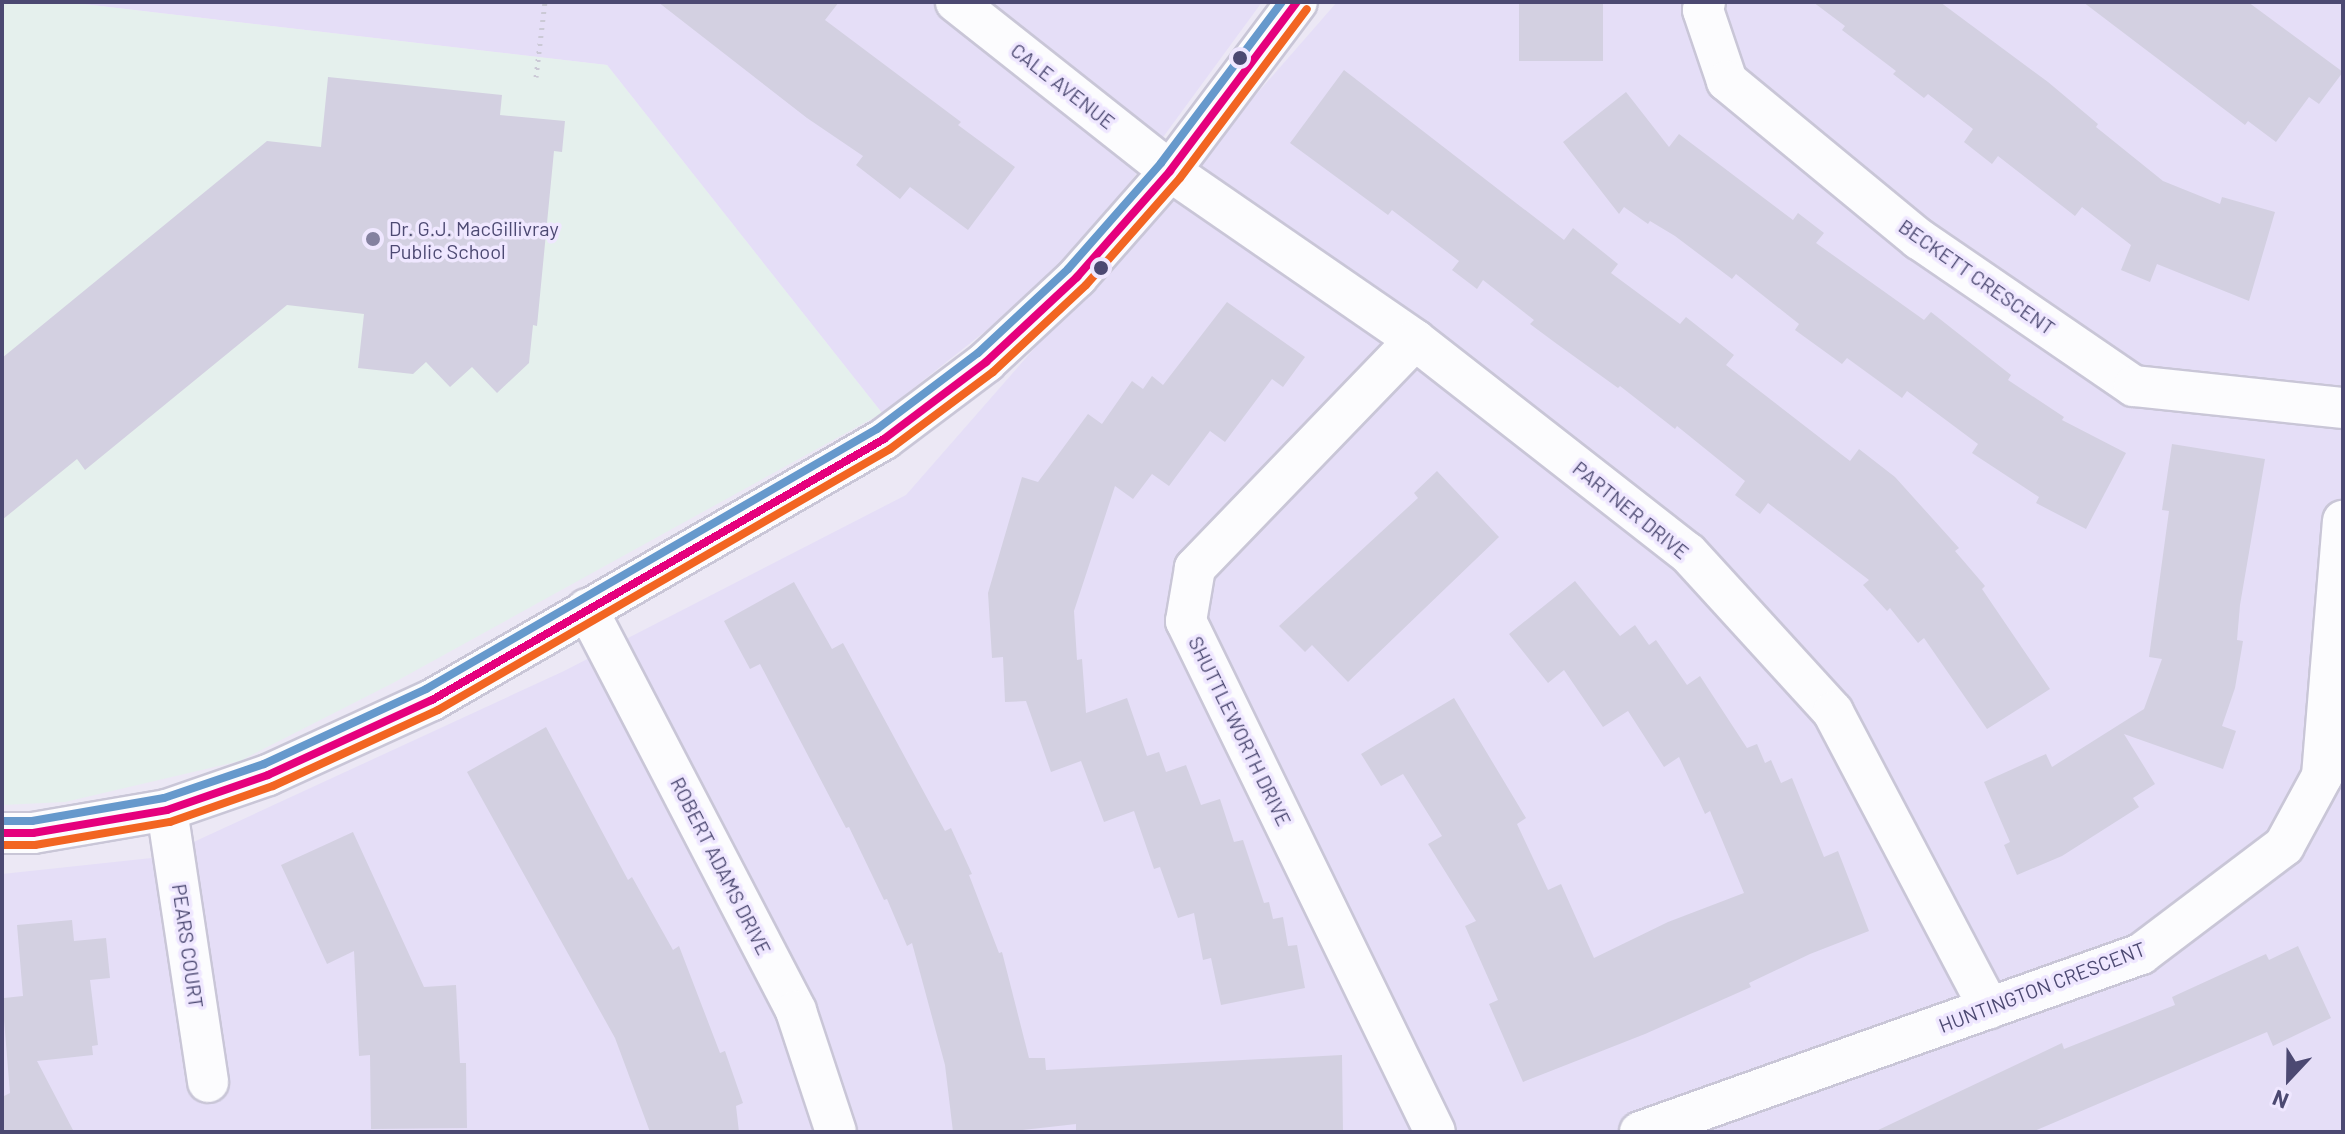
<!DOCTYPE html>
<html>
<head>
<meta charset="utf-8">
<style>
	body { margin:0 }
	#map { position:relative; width:2345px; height:1134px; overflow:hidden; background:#ece8f5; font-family:Barlow,sans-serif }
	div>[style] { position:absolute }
	.residential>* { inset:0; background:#e5def7 }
	.education>* { inset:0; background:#e5f0ed }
	.building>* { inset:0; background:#d3d0e1; transform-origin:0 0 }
	.path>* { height:5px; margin-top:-2.5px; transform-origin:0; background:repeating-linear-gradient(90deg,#cbc9d6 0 2px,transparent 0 8px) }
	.roads { filter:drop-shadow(2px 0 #c9c6d7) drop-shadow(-2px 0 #c9c6d7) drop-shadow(0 2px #c9c6d7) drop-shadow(0 -2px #c9c6d7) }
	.minor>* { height:40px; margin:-20px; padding:0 20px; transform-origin:20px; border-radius:20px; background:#fcfcfe }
	.bus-1>* { height:8px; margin:-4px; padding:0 4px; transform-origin:4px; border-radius:4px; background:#e5007d }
	.bus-2>* { height:8px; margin:-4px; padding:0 4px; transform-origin:4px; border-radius:4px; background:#f26522 }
	.bus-3>* { height:8px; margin:-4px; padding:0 4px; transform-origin:4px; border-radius:4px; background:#69c }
	.dots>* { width:22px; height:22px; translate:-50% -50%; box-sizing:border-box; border:4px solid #efe7ff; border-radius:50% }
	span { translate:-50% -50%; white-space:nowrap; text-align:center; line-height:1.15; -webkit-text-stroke:7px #efe7ff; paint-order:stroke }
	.street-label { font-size:20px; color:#4c4972 }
	.poi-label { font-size:20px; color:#4c4972 }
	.left { translate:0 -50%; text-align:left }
	.frame { position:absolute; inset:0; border:4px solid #4c4972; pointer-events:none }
	.north { position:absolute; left:2249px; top:1038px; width:80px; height:80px; -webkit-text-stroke:6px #efe7ff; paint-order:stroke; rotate:202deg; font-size:22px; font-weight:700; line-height:32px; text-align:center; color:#4c4972 }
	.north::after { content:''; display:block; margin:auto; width:28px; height:36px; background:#4c4972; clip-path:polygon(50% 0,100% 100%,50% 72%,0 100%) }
</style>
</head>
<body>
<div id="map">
	<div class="residential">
		<i style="clip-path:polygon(66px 2px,1262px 2px,1087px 241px,1002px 318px,882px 413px,607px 65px)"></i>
		<i style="clip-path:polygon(1337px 2px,2343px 2px,2343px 1132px,2px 1132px,2px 874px,161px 857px,564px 671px,906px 495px)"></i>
	</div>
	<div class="education">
		<i style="clip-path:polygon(2px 2px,66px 2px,607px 65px,882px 413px,393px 683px,240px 761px,65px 802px,2px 805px)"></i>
	</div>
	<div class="building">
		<i style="clip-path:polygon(658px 2px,839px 2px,825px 20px,961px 122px,958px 125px,1015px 167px,968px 230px,910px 187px,900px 199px,856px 165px,863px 156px,807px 118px)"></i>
		<i style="left:1519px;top:2px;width:84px;height:59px"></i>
		<i style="clip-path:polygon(1813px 2px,1940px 2px,2048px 82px,2098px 124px,2096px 127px,2163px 181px,2220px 204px,2222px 197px,2275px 212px,2249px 301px,2157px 264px,2150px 282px,2121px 270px,2131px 245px,2082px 207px,2075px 216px,1998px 156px,1992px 164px,1964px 142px,1973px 129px,1928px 94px,1924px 98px,1893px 74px,1896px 71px,1842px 30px,1845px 26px)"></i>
		<i style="clip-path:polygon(2083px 2px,2248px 2px,2343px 72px,2319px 104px,2309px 97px,2276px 142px,2248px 121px,2245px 125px)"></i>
		<i style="clip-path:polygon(1344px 70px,1564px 240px,1573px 228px,1618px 264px,1611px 273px,1680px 324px,1686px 317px,1734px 355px,1726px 365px,1850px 461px,1859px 449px,1895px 477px,1959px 548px,1955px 551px,1985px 586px,1982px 589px,2050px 689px,1987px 729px,1924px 638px,1918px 643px,1890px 608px,1887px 611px,1863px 585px,1869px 580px,1768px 503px,1760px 514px,1735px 495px,1745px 481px,1677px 426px,1675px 429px,1620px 386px,1618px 388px,1557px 344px,1530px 324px,1534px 320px,1483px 280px,1477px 289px,1452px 270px,1459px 261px,1392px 210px,1388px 215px,1290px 143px)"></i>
		<i style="clip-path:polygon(328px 77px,502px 95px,500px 115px,565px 121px,562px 152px,554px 151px,537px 326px,533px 325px,529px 363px,497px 393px,472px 367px,450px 387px,426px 362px,413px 374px,358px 368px,364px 314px,287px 305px,85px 470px,77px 459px,2px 520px,2px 358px,267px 141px,321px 147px)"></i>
		<i style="clip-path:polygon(1626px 92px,1669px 147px,1679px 134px,1793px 220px,1798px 213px,1824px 233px,1816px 243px,1924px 320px,1931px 312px,2011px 375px,2008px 380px,2064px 417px,2062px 420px,2126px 453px,2086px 529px,2036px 503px,2039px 497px,1972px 453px,1978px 444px,1907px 391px,1902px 398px,1847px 358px,1842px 364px,1795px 330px,1799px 324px,1736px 274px,1732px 279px,1675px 236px,1650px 221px,1648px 224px,1624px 207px,1619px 214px,1563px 142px)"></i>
		<i style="clip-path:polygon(1227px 302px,1305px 357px,1283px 387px,1272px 379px,1225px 442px,1210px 431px,1169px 486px,1152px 474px,1133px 499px,1115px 486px,1074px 611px,1077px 660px,1082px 659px,1086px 713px,1127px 698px,1147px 756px,1159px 752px,1166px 772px,1186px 765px,1201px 805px,1220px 799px,1234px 842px,1243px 840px,1264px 903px,1269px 902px,1273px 919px,1283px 917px,1288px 946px,1297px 945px,1305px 988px,1221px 1005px,1211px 958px,1203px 960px,1194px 913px,1178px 918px,1160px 867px,1154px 869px,1134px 811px,1104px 822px,1081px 761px,1051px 772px,1026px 701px,1005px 702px,1003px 657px,992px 658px,988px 593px,1022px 477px,1038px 482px,1088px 414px,1102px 424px,1132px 381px,1143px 389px,1152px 376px,1163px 385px)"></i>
		<i style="clip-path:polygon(2172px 444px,2265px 459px,2240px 605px,2237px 640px,2243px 641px,2235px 688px,2222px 726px,2236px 731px,2223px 769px,2124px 734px,2155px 784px,2133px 798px,2139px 807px,2062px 856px,2017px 875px,2004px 845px,2010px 842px,1984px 782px,2046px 754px,2052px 767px,2144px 709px,2162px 659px,2149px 657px,2169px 511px,2162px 510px)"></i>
		<i style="clip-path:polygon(1437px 471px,1499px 537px,1348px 682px,1312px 645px,1305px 652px,1279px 626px,1418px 498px,1414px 493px)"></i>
		<i style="clip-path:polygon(1575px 581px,1620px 636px,1635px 625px,1649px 645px,1656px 640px,1687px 685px,1700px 676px,1747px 748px,1757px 744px,1765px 763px,1771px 760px,1781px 783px,1792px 778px,1824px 857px,1838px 851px,1869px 931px,1810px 954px,1749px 983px,1751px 987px,1645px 1034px,1523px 1082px,1489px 1004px,1498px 1000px,1465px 926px,1476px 921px,1428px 844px,1442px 836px,1403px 774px,1381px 786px,1361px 754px,1454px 698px,1526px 818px,1517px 824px,1548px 890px,1561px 884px,1594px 958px,1668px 922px,1744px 893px,1710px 811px,1705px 814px,1679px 757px,1664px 767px,1628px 711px,1603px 727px,1564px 670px,1548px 683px,1509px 634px)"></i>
		<i style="clip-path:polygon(794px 582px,832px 649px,843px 643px,945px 831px,951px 828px,972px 874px,969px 875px,999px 953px,1002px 952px,1029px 1058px,1045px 1058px,1046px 1070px,1342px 1055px,1343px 1132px,1076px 1132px,1076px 1124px,1006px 1132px,953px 1132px,945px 1065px,912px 943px,907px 946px,887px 899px,884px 900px,849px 827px,846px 828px,760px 664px,750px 669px,724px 621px)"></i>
		<i style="clip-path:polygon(546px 727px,628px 880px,632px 877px,673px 950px,679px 946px,720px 1053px,725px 1051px,743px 1103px,736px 1106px,739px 1132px,650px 1132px,615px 1038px,467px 772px)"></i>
		<i style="clip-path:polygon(353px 832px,424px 987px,456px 985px,460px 1063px,466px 1063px,467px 1128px,371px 1129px,370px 1055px,359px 1056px,354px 951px,327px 964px,281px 865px)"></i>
		<i style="clip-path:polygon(72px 920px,74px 941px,106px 938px,110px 978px,90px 980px,98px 1045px,92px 1046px,93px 1055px,37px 1061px,74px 1132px,2px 1132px,2px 1097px,10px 1093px,2px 995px,4px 998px,23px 996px,17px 925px)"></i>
		<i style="clip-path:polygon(2298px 946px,2331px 1018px,2273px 1046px,2267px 1032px,2032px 1132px,1874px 1132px,2062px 1043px,2064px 1049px,2175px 1005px,2172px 997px,2266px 954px,2269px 960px)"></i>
	</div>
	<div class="path">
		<i style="left:536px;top:77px;width:76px;rotate:-83.2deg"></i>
	</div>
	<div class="roads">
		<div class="minor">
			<i style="left:956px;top:2px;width:273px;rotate:38.3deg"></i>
			<i style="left:1170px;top:171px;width:298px;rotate:34.6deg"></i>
			<i style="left:1415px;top:340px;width:346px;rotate:38deg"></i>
			<i style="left:1688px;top:553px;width:215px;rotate:47.6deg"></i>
			<i style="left:1833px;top:712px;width:335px;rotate:62.2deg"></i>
			<i style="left:1705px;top:2px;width:8px;rotate:104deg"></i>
			<i style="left:1703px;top:10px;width:75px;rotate:71.3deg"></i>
			<i style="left:1727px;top:81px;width:249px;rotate:39.5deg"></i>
			<i style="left:1919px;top:239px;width:260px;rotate:34.4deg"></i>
			<i style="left:2134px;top:386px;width:210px;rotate:6deg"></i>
			<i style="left:1415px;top:340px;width:317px;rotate:134deg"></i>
			<i style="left:1195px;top:568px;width:54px;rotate:99.6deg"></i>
			<i style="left:1186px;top:621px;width:568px;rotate:64.02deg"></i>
			<i style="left:587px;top:609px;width:453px;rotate:62.5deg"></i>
			<i style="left:796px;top:1011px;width:127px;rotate:71.7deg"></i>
			<i style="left:167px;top:810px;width:275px;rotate:81.4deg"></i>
			<i style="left:2px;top:833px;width:31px"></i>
			<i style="left:33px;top:833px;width:136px;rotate:-9.7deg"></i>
			<i style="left:167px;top:810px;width:107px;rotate:-19.1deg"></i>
			<i style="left:268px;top:775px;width:180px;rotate:-24.6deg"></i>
			<i style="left:432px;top:700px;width:522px;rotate:-30deg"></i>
			<i style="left:884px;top:439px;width:128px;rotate:-37deg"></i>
			<i style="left:986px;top:362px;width:125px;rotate:-43deg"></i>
			<i style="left:1077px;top:277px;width:141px;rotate:-48.7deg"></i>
			<i style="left:1170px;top:171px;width:211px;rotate:-53.1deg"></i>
			<i style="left:1640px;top:1132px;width:532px;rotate:-19.56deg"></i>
			<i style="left:2141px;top:954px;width:179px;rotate:-37.1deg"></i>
			<i style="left:2284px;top:846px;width:80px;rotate:-61.5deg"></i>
			<i style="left:2322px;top:776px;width:256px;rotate:-85.3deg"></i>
		</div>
	</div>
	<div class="bus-1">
		<i style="left:2px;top:833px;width:31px"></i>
		<i style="left:33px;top:833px;width:136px;rotate:-9.7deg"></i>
		<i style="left:167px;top:810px;width:107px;rotate:-19.1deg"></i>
		<i style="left:268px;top:775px;width:180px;rotate:-24.6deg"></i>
		<i style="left:432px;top:700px;width:522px;rotate:-30deg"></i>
		<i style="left:884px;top:439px;width:128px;rotate:-37deg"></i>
		<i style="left:986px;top:362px;width:125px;rotate:-43deg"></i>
		<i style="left:1077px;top:277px;width:141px;rotate:-48.7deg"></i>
		<i style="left:1170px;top:171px;width:211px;rotate:-53.1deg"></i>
	</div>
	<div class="bus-2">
		<i style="left:2px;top:845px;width:33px"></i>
		<i style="left:35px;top:845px;width:137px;rotate:-9.7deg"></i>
		<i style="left:170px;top:822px;width:109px;rotate:-19.3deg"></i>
		<i style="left:273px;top:786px;width:182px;rotate:-24.7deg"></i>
		<i style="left:438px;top:710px;width:522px;rotate:-30deg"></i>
		<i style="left:890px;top:449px;width:129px;rotate:-36.8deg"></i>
		<i style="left:993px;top:372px;width:127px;rotate:-43.1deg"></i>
		<i style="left:1086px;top:285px;width:142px;rotate:-48.7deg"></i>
		<i style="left:1180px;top:178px;width:211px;rotate:-53.1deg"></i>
	</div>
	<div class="bus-3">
		<i style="left:2px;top:821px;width:30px"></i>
		<i style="left:32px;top:821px;width:134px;rotate:-9.9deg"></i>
		<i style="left:164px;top:798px;width:106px;rotate:-18.8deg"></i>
		<i style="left:264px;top:764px;width:179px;rotate:-24.8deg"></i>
		<i style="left:426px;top:689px;width:521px;rotate:-29.96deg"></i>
		<i style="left:877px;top:429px;width:126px;rotate:-37deg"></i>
		<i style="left:978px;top:353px;width:123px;rotate:-43deg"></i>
		<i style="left:1068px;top:269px;width:141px;rotate:-48.7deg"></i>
		<i style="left:1161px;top:163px;width:201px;rotate:-53.1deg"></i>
	</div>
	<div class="dots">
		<i style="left:1240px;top:58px;background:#4c4972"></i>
		<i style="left:373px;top:239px;background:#8481a0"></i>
		<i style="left:1101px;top:268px;background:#4c4972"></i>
	</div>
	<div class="street-label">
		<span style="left:1063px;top:86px;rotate:38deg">CALE AVENUE</span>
		<span style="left:1977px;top:277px;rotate:35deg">BECKETT CRESCENT</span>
		<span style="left:1631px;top:510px;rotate:39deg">PARTNER DRIVE</span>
		<span style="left:1240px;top:731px;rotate:64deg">SHUTTLEWORTH DRIVE</span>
		<span style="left:721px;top:866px;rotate:63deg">ROBERT ADAMS DRIVE</span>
		<span style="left:188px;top:946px;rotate:82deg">PEARS COURT</span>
		<span style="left:2042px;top:987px;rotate:-21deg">HUNTINGTON CRESCENT</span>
	</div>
	<div class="poi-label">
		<span class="left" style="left:389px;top:240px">Dr. G.J. MacGillivray<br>Public School</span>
	</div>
	<div class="frame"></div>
	<div class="north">N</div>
</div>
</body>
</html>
